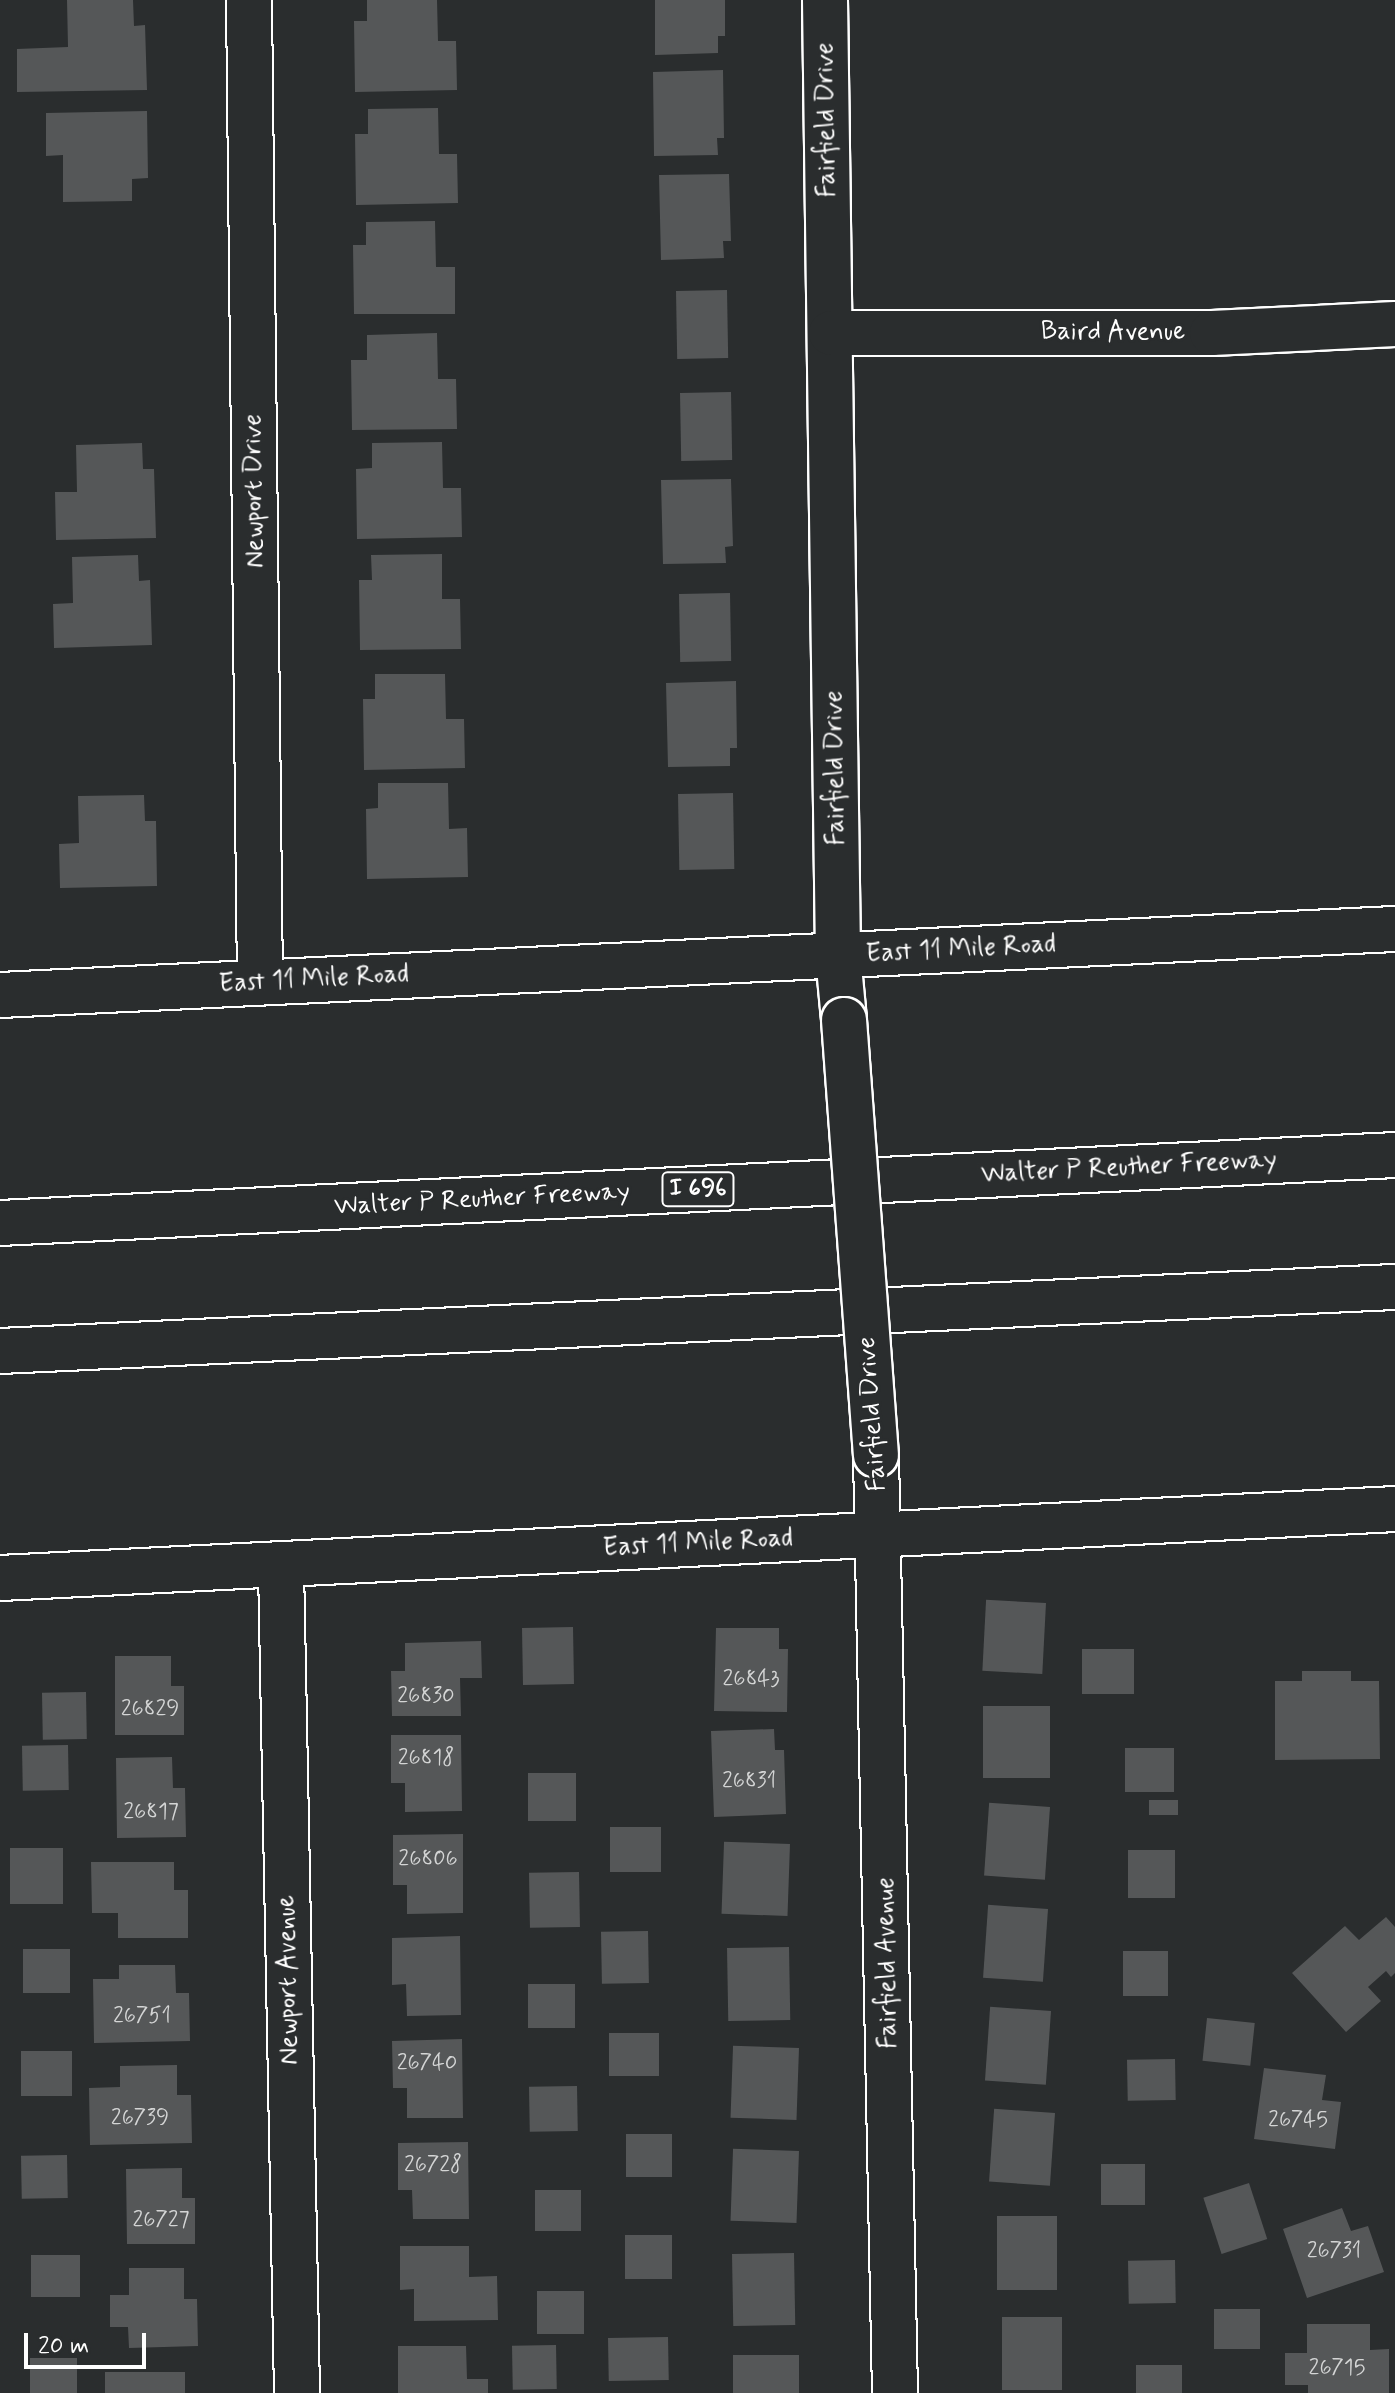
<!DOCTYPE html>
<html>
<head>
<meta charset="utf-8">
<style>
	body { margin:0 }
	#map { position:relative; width:1395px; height:2393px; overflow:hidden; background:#2a2d2e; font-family:Mynerve,sans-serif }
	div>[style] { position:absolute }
	.building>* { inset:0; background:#555758; transform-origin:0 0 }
	.roads { filter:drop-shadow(2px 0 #fff) drop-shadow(-2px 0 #fff) drop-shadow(0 2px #fff) drop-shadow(0 -2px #fff) }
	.minor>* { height:44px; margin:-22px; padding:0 22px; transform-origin:22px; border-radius:22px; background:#2a2d2e }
	.major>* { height:44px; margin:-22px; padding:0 22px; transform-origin:22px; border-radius:22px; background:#2a2d2e }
	.highway>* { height:44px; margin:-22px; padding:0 22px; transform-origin:22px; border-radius:22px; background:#2a2d2e }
	.bridges { filter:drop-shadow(2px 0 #fff) drop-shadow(-2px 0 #fff) drop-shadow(0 2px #fff) drop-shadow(0 -2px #fff) }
	.minor-bridge>* { height:44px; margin:-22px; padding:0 22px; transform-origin:22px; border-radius:22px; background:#2a2d2e }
	span { translate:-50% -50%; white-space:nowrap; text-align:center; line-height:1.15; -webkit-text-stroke:6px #2a2d2e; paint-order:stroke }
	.number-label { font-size:22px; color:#d4d5d5 }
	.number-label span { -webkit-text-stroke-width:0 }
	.shield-label span { padding:2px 6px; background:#2a2d2e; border:2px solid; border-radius:6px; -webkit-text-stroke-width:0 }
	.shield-label { font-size:24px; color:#fff; font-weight:700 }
	.street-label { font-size:26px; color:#fff }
	.scale { position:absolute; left:24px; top:2333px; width:122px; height:36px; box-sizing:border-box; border:4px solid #fff; border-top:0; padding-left:10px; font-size:24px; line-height:28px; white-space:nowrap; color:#fff; -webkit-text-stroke:6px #2a2d2e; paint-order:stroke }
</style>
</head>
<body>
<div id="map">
	<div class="building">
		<i style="clip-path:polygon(67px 0,133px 0,134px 26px,145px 25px,147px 90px,17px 92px,17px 49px,68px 47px)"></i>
		<i style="clip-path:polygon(367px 0,437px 0,438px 41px,456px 41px,457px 90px,355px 92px,354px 21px,367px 21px)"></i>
		<i style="clip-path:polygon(655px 0,725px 0,725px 36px,718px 36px,718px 53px,655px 55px)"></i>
		<i style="clip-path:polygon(723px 70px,724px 138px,717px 138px,718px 155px,654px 156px,653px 72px)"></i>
		<i style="clip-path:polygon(438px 108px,439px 154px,457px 154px,458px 203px,356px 205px,355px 134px,368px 134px,368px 109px)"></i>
		<i style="clip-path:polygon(147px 111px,148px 178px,132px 179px,132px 201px,63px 202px,63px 155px,46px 156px,46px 113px)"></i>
		<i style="clip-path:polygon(729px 174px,731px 241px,723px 241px,724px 258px,661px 260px,659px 175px)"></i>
		<i style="clip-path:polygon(435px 221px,436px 267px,455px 267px,455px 314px,354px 314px,353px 245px,366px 245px,366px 222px)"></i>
		<i style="left:727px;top:290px;width:68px;height:51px;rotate:89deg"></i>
		<i style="clip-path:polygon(437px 333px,438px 379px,456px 379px,457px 429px,352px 430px,351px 360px,367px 360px,367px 335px)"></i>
		<i style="left:731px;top:392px;width:68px;height:51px;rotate:89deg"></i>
		<i style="clip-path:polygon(442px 442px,443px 488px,461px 488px,462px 537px,357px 539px,356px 469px,372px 468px,372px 443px)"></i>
		<i style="clip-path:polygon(142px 443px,143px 469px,154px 469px,156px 538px,56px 540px,55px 492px,77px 492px,76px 445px)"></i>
		<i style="clip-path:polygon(731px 479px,733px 546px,725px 547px,726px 563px,663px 564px,661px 480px)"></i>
		<i style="clip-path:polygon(442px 554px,442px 599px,460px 599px,461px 649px,360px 650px,359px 580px,372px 580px,371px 555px)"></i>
		<i style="clip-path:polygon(138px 555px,139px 581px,150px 580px,152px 645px,54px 648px,53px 604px,73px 603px,72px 557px)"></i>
		<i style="left:730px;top:593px;width:68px;height:51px;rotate:89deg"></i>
		<i style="clip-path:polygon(375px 674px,445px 674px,446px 719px,464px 719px,465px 768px,364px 770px,363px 699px,375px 699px)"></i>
		<i style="clip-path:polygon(736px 681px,737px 748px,730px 748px,730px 766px,668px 767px,666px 683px)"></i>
		<i style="clip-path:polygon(378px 783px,448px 783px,449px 829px,467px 828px,468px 877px,367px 879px,366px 809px,378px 808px)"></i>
		<i style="left:733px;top:793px;width:76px;height:55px;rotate:89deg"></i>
		<i style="clip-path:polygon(144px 795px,145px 821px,156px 821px,157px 886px,60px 888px,59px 844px,79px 843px,78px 796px)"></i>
		<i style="left:1046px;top:1603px;width:71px;height:60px;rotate:93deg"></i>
		<i style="left:573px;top:1627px;width:57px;height:51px;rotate:89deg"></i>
		<i style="clip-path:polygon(716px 1628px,779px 1628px,779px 1649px,788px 1649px,787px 1712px,714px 1711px)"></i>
		<i style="clip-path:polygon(481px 1641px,482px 1678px,460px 1678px,461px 1716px,392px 1716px,391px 1671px,405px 1671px,405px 1643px)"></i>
		<i style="left:1082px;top:1649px;width:52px;height:45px"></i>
		<i style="clip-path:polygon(115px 1656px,171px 1656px,171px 1686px,184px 1686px,184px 1735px,115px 1735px)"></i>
		<i style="clip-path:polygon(1302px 1671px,1351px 1671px,1351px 1681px,1379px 1681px,1380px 1759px,1275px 1760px,1275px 1681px,1302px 1681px)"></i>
		<i style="left:86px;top:1692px;width:47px;height:44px;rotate:89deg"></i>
		<i style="left:983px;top:1706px;width:67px;height:72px"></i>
		<i style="clip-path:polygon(774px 1729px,775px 1750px,784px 1750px,786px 1814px,714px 1817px,711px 1731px)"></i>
		<i style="clip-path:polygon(391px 1735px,461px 1735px,462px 1811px,405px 1812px,405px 1783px,391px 1783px)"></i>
		<i style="left:68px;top:1745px;width:45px;height:46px;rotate:89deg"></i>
		<i style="left:1174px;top:1748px;width:44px;height:49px;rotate:90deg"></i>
		<i style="clip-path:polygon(172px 1757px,173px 1788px,185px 1788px,186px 1837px,117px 1838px,116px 1758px)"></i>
		<i style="left:576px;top:1773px;width:48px;height:48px;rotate:90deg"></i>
		<i style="left:1149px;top:1800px;width:29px;height:15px"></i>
		<i style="left:1050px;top:1807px;width:73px;height:61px;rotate:94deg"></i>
		<i style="left:610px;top:1827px;width:51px;height:45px"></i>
		<i style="clip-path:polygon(463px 1834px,463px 1913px,407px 1914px,407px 1885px,393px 1885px,393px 1835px)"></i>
		<i style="left:790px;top:1844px;width:72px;height:66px;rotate:92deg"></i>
		<i style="left:10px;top:1848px;width:53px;height:56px"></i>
		<i style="left:1128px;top:1850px;width:47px;height:48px"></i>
		<i style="clip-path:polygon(91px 1862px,174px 1862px,174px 1890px,188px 1890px,188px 1938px,118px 1938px,118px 1913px,92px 1913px)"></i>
		<i style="left:579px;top:1872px;width:55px;height:50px;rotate:89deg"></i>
		<i style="left:1048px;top:1909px;width:73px;height:60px;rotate:94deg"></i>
		<i style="clip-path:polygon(1386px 1917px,1395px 1927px,1395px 1973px,1391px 1977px,1386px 1971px,1368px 1987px,1381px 2001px,1346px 2032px,1292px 1973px,1345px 1926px,1359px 1940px)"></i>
		<i style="left:648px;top:1931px;width:52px;height:47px;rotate:89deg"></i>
		<i style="clip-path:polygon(460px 1936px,461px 2015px,407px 2016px,406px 1984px,392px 1985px,392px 1938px)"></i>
		<i style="left:789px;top:1947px;width:73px;height:62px;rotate:89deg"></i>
		<i style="left:70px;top:1949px;width:44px;height:47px;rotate:90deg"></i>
		<i style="left:1123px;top:1951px;width:45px;height:45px"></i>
		<i style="clip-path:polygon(119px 1965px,175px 1965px,176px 1993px,189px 1993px,190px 2041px,94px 2043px,93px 1979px,119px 1979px)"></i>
		<i style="left:528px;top:1984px;width:47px;height:44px"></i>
		<i style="left:1051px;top:2011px;width:74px;height:61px;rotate:94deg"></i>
		<i style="left:1207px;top:2018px;width:48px;height:43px;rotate:6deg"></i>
		<i style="left:659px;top:2033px;width:43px;height:50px;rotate:90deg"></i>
		<i style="clip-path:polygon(462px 2039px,463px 2118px,407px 2118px,407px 2088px,393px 2088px,392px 2041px)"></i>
		<i style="left:799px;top:2048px;width:72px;height:66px;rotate:92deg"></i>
		<i style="left:21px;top:2051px;width:51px;height:45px"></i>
		<i style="left:1175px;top:2059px;width:41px;height:48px;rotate:89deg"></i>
		<i style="clip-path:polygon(177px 2065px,177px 2095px,191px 2095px,192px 2143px,90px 2145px,89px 2088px,120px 2087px,120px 2066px)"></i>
		<i style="clip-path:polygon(1264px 2068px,1326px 2075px,1322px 2100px,1341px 2102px,1335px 2149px,1254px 2139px)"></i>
		<i style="left:577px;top:2086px;width:45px;height:48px;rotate:89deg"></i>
		<i style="left:1055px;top:2113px;width:73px;height:61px;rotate:94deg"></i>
		<i style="left:626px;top:2134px;width:46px;height:43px"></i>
		<i style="clip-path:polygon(468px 2142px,469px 2219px,413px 2219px,412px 2190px,398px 2190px,398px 2143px)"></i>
		<i style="left:799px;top:2151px;width:72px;height:66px;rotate:92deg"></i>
		<i style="left:67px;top:2155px;width:43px;height:46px;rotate:89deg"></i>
		<i style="left:1101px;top:2164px;width:44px;height:41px"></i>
		<i style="clip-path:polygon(182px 2168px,182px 2198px,195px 2198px,195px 2244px,127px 2244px,126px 2169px)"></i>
		<i style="left:1249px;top:2183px;width:59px;height:48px;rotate:72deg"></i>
		<i style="left:535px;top:2190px;width:46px;height:41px"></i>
		<i style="clip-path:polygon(1342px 2208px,1351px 2231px,1368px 2226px,1384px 2272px,1307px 2298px,1283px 2229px)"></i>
		<i style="left:997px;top:2216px;width:60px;height:74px"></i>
		<i style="left:625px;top:2235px;width:47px;height:44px"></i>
		<i style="clip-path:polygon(400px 2246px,469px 2246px,469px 2277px,497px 2276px,498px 2320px,414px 2321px,414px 2289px,400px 2290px)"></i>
		<i style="left:794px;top:2253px;width:72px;height:62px;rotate:89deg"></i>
		<i style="left:31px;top:2255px;width:49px;height:42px"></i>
		<i style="left:1175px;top:2260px;width:43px;height:47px;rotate:89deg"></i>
		<i style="clip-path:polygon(129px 2268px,184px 2268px,184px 2299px,197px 2299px,198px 2346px,129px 2348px,128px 2327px,110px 2327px,110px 2295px,129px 2295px)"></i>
		<i style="left:584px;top:2291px;width:43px;height:47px;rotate:90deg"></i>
		<i style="left:1260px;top:2309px;width:40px;height:46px;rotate:90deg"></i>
		<i style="left:1002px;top:2317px;width:60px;height:73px"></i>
		<i style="clip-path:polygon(1307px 2324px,1370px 2324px,1370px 2350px,1389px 2349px,1389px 2393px,1308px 2393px,1308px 2385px,1285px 2385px,1285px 2353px,1307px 2353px)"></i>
		<i style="left:668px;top:2337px;width:43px;height:60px;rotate:89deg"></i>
		<i style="left:556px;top:2345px;width:44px;height:44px;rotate:89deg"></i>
		<i style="clip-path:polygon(398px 2346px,466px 2346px,467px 2379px,488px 2379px,488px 2393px,398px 2393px)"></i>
		<i style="left:733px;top:2355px;width:66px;height:38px"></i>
		<i style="left:30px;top:2358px;width:47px;height:35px"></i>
		<i style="left:1182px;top:2365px;width:28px;height:46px;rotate:90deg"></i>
		<i style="left:185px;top:2372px;width:21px;height:80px;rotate:90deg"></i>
	</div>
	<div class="roads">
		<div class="minor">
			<i style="left:249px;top:0;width:982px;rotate:89.36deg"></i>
			<i style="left:825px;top:0;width:956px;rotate:89.22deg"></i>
			<i style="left:838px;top:956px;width:64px;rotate:84.6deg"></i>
			<i style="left:831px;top:333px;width:381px"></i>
			<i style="left:1212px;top:333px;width:183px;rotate:-2.8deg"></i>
			<i style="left:876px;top:1455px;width:938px;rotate:88.84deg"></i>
			<i style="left:281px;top:1567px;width:826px;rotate:88.89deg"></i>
		</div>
		<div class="major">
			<i style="left:0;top:995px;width:1397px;rotate:-2.71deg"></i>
			<i style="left:0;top:1578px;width:1397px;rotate:-2.83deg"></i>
		</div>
		<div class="highway">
			<i style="left:0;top:1223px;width:1397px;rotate:-2.79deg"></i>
			<i style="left:0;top:1351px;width:1396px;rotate:-2.63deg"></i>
		</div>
	</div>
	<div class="bridges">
		<div class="minor-bridge">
			<i style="left:844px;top:1020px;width:436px;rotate:85.8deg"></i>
		</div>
	</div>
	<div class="number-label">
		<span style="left:751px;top:1680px">26843</span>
		<span style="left:426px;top:1697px">26830</span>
		<span style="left:150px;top:1710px">26829</span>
		<span style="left:426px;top:1759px">26818</span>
		<span style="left:749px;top:1782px">26831</span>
		<span style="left:151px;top:1813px">26817</span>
		<span style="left:428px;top:1860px">26806</span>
		<span style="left:142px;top:2017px">26751</span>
		<span style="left:427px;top:2064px">26740</span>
		<span style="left:140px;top:2119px">26739</span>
		<span style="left:1298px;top:2121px">26745</span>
		<span style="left:433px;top:2166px">26728</span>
		<span style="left:161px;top:2221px">26727</span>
		<span style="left:1334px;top:2252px">26731</span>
		<span style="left:1337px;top:2369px">26715</span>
	</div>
	<div class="shield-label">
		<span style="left:698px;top:1189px">I 696</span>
	</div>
	<div class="street-label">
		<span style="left:827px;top:120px;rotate:-91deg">Fairfield Drive</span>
		<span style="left:1113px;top:333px">Baird Avenue</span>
		<span style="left:255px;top:491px;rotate:-91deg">Newport Drive</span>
		<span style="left:836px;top:768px;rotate:-91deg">Fairfield Drive</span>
		<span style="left:961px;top:950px;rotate:-3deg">East 11 Mile Road</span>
		<span style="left:314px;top:980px;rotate:-3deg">East 11 Mile Road</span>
		<span style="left:1129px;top:1168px;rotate:-3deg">Walter P Reuther Freeway</span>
		<span style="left:482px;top:1200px;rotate:-3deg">Walter P Reuther Freeway</span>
		<span style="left:873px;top:1414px;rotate:-94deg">Fairfield Drive</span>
		<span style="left:698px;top:1544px;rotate:-3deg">East 11 Mile Road</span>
		<span style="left:888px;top:1963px;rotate:-91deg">Fairfield Avenue</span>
		<span style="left:289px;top:1980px;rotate:-91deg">Newport Avenue</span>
	</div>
	<div class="scale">20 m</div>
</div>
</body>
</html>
